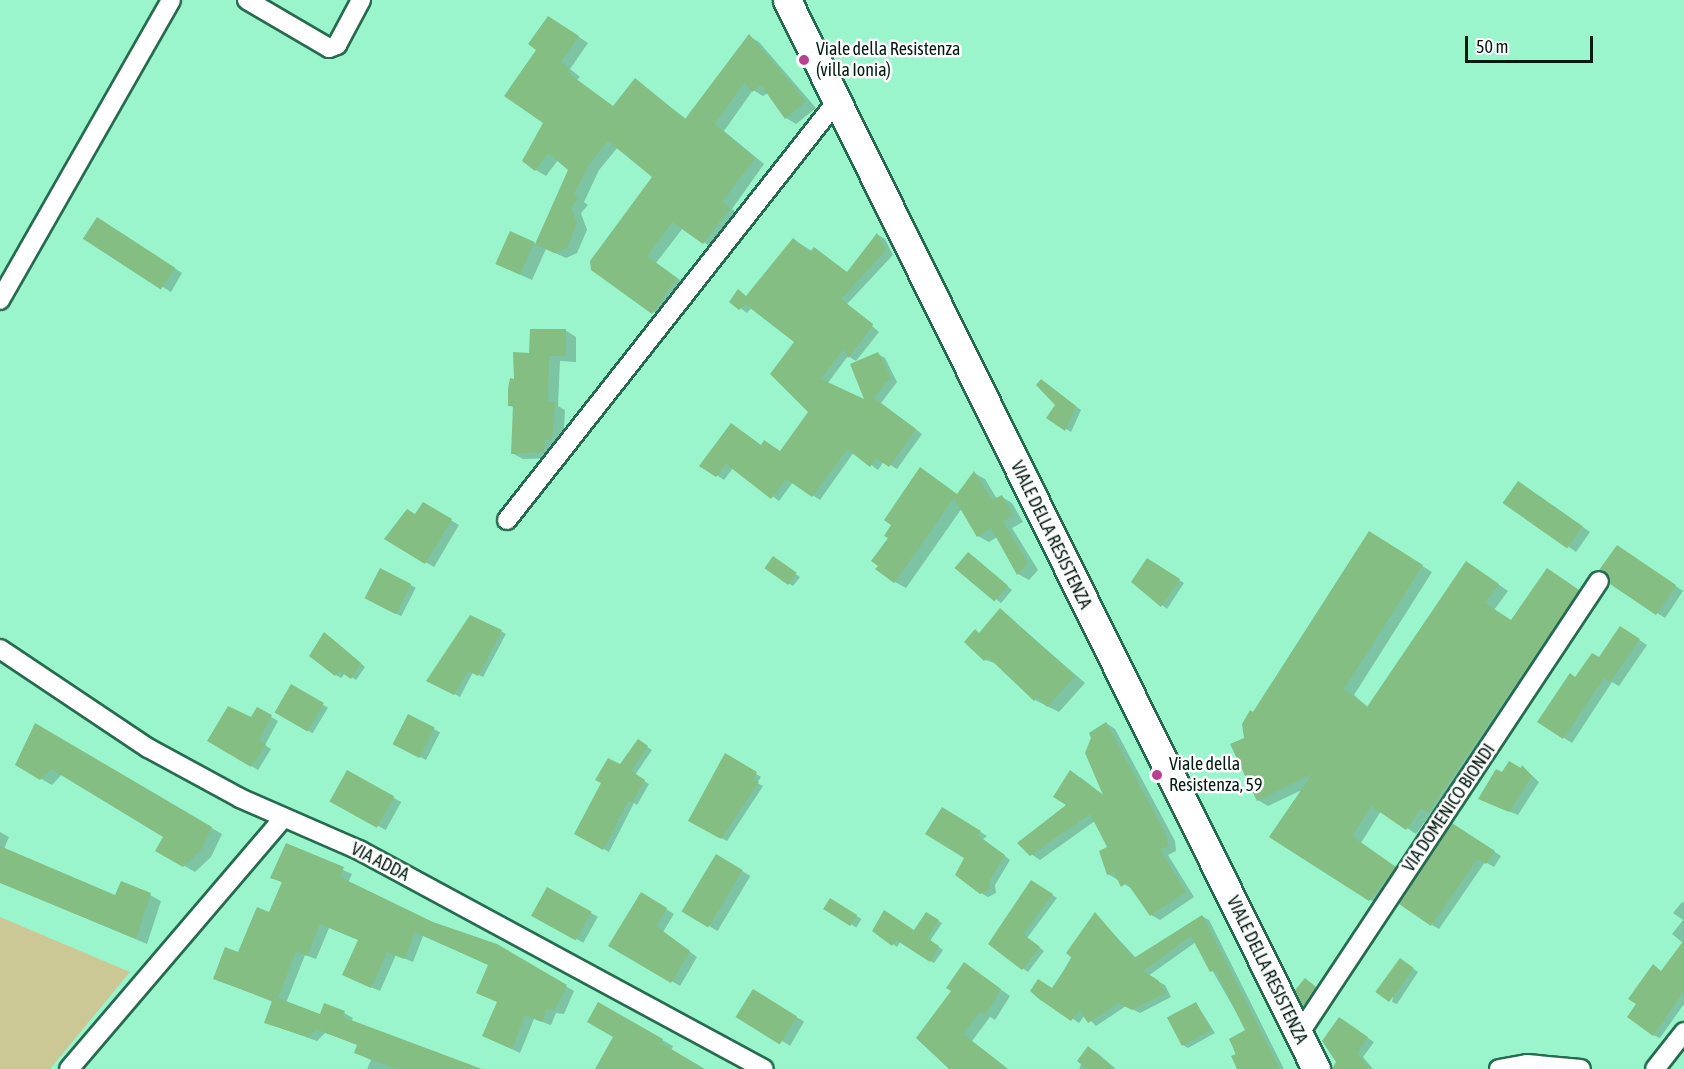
<!DOCTYPE html>
<html>
<head>
<meta charset="utf-8">
<style>
	body { margin:0 }
	#map { position:relative; width:1684px; height:1069px; overflow:hidden; background:#9bf5cc; font-family:"Asap Condensed",sans-serif }
	div>[style] { position:absolute }
	.green>* { inset:0; background:#ccc896 }
	.shadow>* { inset:0; background:#0003; transform-origin:0 0 }
	.building>* { inset:0; background:#84be83; transform-origin:0 0 }
	.roads { filter:drop-shadow(2px 0 #266b4f) drop-shadow(-2px 0 #266b4f) drop-shadow(0 2px #266b4f) drop-shadow(0 -2px #266b4f) }
	.minor>* { height:18px; margin:-9px; padding:0 9px; transform-origin:9px; border-radius:9px; background:#fff }
	.secondary>* { height:27px; margin:-13.5px; padding:0 13.5px; transform-origin:13.5px; border-radius:13.5px; background:#fff }
	.dots>* { width:16px; height:16px; translate:-50% -50%; box-sizing:border-box; border:3px solid #fff; border-radius:50% }
	span { translate:-50% -50%; white-space:nowrap; text-align:center; line-height:1.15; -webkit-text-stroke:5px #fff; paint-order:stroke }
	.poi-label { font-size:18px; color:#001b10 }
	.left { translate:0 -50%; text-align:left }
	.street-label { font-size:18px; color:#001b10 }
	.scale { position:absolute; left:1465px; top:36px; width:128px; height:27px; box-sizing:border-box; border:3px solid #001b10; border-top:0; padding-left:8px; font-size:18px; line-height:21px; white-space:nowrap; color:#001b10; -webkit-text-stroke:4px #fff; paint-order:stroke }
</style>
</head>
<body>
<div id="map">
	<div class="green">
		<i style="clip-path:polygon(0 917px,130px 972px,50px 1069px,0 1069px)"></i>
	</div>
	<div class="shadow">
		<i style="clip-path:polygon(559px 24px,588px 43px,570px 69px,580px 77px,577px 80px,614px 107px,635px 80px,686px 119px,749px 36px,759px 42px,816px 108px,796px 124px,786px 118px,768px 93px,763px 96px,753px 90px,724px 131px,764px 164px,732px 209px,739px 214px,714px 249px,683px 228px,656px 263px,687px 285px,663px 318px,592px 270px,654px 177px,618px 147px,599px 170px,584px 202px,588px 205px,581px 213px,587px 230px,577px 253px,566px 258px,546px 249px,532px 280px,508px 269px,511px 233px,536px 244px,570px 170px,558px 160px,546px 176px,536px 170px)"></i>
		<i style="clip-path:polygon(106px 224px,182px 273px,171px 292px,85px 238px)"></i>
		<i style="clip-path:polygon(878px 235px,885px 239px,893px 255px,847px 304px,879px 332px,856px 361px,848px 356px,827px 384px,866px 402px,878px 354px,885px 358px,897px 382px,881px 403px,922px 434px,897px 469px,884px 461px,878px 470px,854px 452px,820px 500px,793px 482px,779px 501px,733px 468px,724px 480px,702px 465px,762px 446px,781px 453px,810px 412px,796px 342px,752px 307px,747px 313px,731px 301px,747px 297px,794px 240px,848px 273px)"></i>
		<i style="clip-path:polygon(565px 330px,576px 337px,576px 362px,560px 361px,558px 406px,565px 410px,563px 445px,554px 458px,523px 459px,512px 453px,514px 408px,509px 405px,515px 381px,531px 354px)"></i>
		<i style="clip-path:polygon(1046px 384px,1081px 410px,1071px 432px,1048px 418px,1057px 405px)"></i>
		<i style="clip-path:polygon(974px 473px,985px 479px,997px 499px,1002px 497px,1012px 503px,1023px 522px,1012px 528px,1038px 570px,1029px 580px,1018px 574px,997px 537px,989px 542px,978px 536px,962px 508px,906px 588px,895px 582px,873px 560px,890px 538px,958px 495px)"></i>
		<i style="clip-path:polygon(1526px 487px,1590px 532px,1576px 552px,1569px 547px)"></i>
		<i style="clip-path:polygon(424px 504px,459px 525px,434px 567px,386px 539px,416px 516px)"></i>
		<i style="clip-path:polygon(1379px 539px,1432px 572px,1354px 695px,1369px 708px,1476px 569px,1508px 591px,1494px 610px,1512px 621px,1558px 576px,1589px 597px,1439px 817px,1431px 813px,1416px 834px,1381px 811px,1361px 843px,1405px 874px,1379px 905px,1369px 899px,1304px 789px,1268px 806px,1258px 800px,1246px 738px,1254px 714px)"></i>
		<i style="clip-path:polygon(1625px 552px,1683px 591px,1665px 618px,1621px 590px,1601px 570px)"></i>
		<i style="clip-path:polygon(974px 557px,1012px 590px,1001px 603px,957px 568px)"></i>
		<i style="clip-path:polygon(1147px 560px,1184px 583px,1167px 609px,1133px 582px)"></i>
		<i style="clip-path:polygon(777px 561px,800px 577px,793px 586px,766px 568px)"></i>
		<i style="left:381px;top:570px;width:39px;height:32px;rotate:27deg"></i>
		<i style="clip-path:polygon(1000px 609px,1085px 683px,1059px 712px,1035px 700px,998px 664px,985px 660px,980px 634px)"></i>
		<i style="clip-path:polygon(501px 631px,506px 634px,483px 677px,473px 672px,460px 697px,429px 680px)"></i>
		<i style="clip-path:polygon(1629px 633px,1647px 645px,1619px 686px,1612px 682px,1572px 743px,1539px 722px,1576px 678px)"></i>
		<i style="clip-path:polygon(330px 637px,365px 667px,356px 680px,345px 673px,341px 678px,336px 675px)"></i>
		<i style="left:292px;top:686px;width:42px;height:30px;rotate:31deg"></i>
		<i style="clip-path:polygon(258px 709px,278px 721px,265px 745px,271px 749px,258px 770px,209px 740px,251px 719px)"></i>
		<i style="left:408px;top:716px;width:36px;height:31px;rotate:27deg"></i>
		<i style="clip-path:polygon(1106px 723px,1115px 729px,1175px 841px,1176px 851px,1168px 855px,1194px 897px,1160px 920px,1151px 915px,1134px 890px,1108px 874px,1109px 848px,1095px 821px,1040px 860px,1031px 854px,1069px 805px,1080px 777px,1106px 797px)"></i>
		<i style="clip-path:polygon(36px 726px,222px 834px,211px 857px,195px 872px,157px 850px,165px 836px,62px 774px,52px 785px,17px 765px)"></i>
		<i style="clip-path:polygon(638px 741px,652px 750px,635px 775px,649px 784px,637px 805px,634px 803px,609px 852px,576px 833px)"></i>
		<i style="clip-path:polygon(726px 755px,761px 777px,757px 783px,763px 786px,727px 841px,690px 821px)"></i>
		<i style="clip-path:polygon(1523px 767px,1539px 782px,1518px 815px,1488px 803px,1503px 774px)"></i>
		<i style="left:347px;top:772px;width:62px;height:32px;rotate:29deg"></i>
		<i style="clip-path:polygon(943px 809px,987px 836px,983px 839px,1010px 860px,995px 885px,996px 893px,988px 897px,981px 893px)"></i>
		<i style="clip-path:polygon(1460px 829px,1501px 856px,1494px 867px,1485px 862px,1439px 929px,1432px 925px)"></i>
		<i style="clip-path:polygon(0 832px,9px 837px,4px 849px,116px 897px,150px 895px,161px 901px,147px 944px,0 882px)"></i>
		<i style="clip-path:polygon(286px 845px,352px 874px,348px 883px,432px 923px,497px 946px,574px 991px,564px 1014px,556px 1013px,551px 1025px,534px 1019px,520px 1053px,484px 1036px,498px 1002px,478px 993px,489px 965px,423px 936px,413px 962px,396px 955px,380px 991px,352px 979px,359px 940px,329px 928px,316px 959px,305px 955px,286px 1003px,321px 1016px,344px 1013px,353px 1018px,351px 1022px,469px 1069px,367px 1069px,371px 1060px,356px 1053px,359px 1045px,325px 1033px,317px 1041px,266px 1023px,273px 1002px,215px 978px,239px 954px,270px 913px,283px 883px,272px 877px)"></i>
		<i style="left:717px;top:856px;width:39px;height:64px;rotate:31deg"></i>
		<i style="clip-path:polygon(1032px 882px,1057px 898px,1027px 938px,1044px 951px,1028px 972px,990px 944px)"></i>
		<i style="left:548px;top:889px;width:57px;height:30px;rotate:29deg"></i>
		<i style="clip-path:polygon(642px 894px,674px 914px,663px 932px,697px 957px,680px 986px,610px 945px)"></i>
		<i style="left:831px;top:900px;width:36px;height:10px;rotate:32deg"></i>
		<i style="clip-path:polygon(1682px 902px,1684px 903px,1684px 1004px,1660px 1038px,1653px 1035px,1662px 972px,1683px 943px,1672px 934px,1683px 920px,1673px 913px)"></i>
		<i style="clip-path:polygon(926px 914px,942px 923px,930px 941px,943px 950px,934px 963px,900px 942px,897px 947px,874px 930px,915px 932px)"></i>
		<i style="clip-path:polygon(1095px 914px,1137px 959px,1202px 916px,1209px 920px,1284px 1069px,1240px 1069px,1231px 1040px,1247px 1031px,1196px 942px,1148px 976px,1165px 985px,1171px 997px,1140px 1013px,1126px 1006px,1096px 1026px,1085px 1015px,1079px 1023px,1032px 991px,1053px 990px)"></i>
		<i style="clip-path:polygon(1400px 960px,1418px 972px,1397px 1004px,1392px 1002px)"></i>
		<i style="clip-path:polygon(965px 964px,1010px 996px,995px 1020px,990px 1017px,972px 1041px,1008px 1069px,948px 1069px,953px 991px)"></i>
		<i style="clip-path:polygon(1311px 983px,1320px 991px,1308px 1008px,1297px 991px)"></i>
		<i style="left:753px;top:992px;width:59px;height:28px;rotate:30deg"></i>
		<i style="clip-path:polygon(1196px 1003px,1215px 1033px,1188px 1048px,1183px 1045px)"></i>
		<i style="clip-path:polygon(598px 1004px,673px 1046px,671px 1051px,702px 1069px,597px 1069px,615px 1037px)"></i>
		<i style="clip-path:polygon(1346px 1023px,1374px 1042px,1363px 1057px,1373px 1069px,1341px 1069px)"></i>
		<i style="clip-path:polygon(1088px 1048px,1096px 1052px,1116px 1069px,1079px 1069px)"></i>
	</div>
	<div class="building">
		<i style="clip-path:polygon(548px 16px,579px 36px,561px 62px,570px 70px,568px 73px,613px 106px,635px 78px,685px 119px,749px 34px,806px 101px,785px 119px,761px 85px,752px 92px,744px 82px,715px 124px,755px 158px,722px 202px,730px 208px,703px 244px,672px 222px,647px 256px,677px 278px,652px 314px,591px 270px,590px 261px,652px 177px,608px 141px,589px 165px,574px 194px,579px 198px,571px 207px,577px 223px,567px 248px,554px 253px,535px 244px,568px 170px,548px 153px,535px 171px,522px 161px,543px 123px,504px 96px,536px 50px,528px 44px)"></i>
		<i style="left:97px;top:217px;width:93px;height:26px;rotate:33deg"></i>
		<i style="left:510px;top:231px;width:27px;height:36px;rotate:24deg"></i>
		<i style="clip-path:polygon(877px 233px,886px 250px,841px 299px,873px 324px,872px 327px,848px 358px,844px 348px,821px 379px,864px 399px,850px 364px,878px 352px,891px 377px,874px 398px,916px 429px,889px 467px,876px 458px,870px 467px,847px 449px,812px 497px,786px 479px,771px 499px,726px 464px,716px 477px,699px 466px,731px 423px,761px 445px,764px 440px,780px 451px,808px 412px,770px 374px,794px 342px,745px 304px,739px 310px,729px 302px,738px 289px,746px 296px,793px 238px,810px 252px,814px 247px,847px 272px)"></i>
		<i style="clip-path:polygon(530px 329px,566px 329px,566px 356px,549px 356px,548px 402px,555px 402px,552px 440px,545px 440px,544px 452px,511px 454px,513px 406px,508px 406px,508px 389px,510px 378px,514px 379px,513px 352px,529px 353px)"></i>
		<i style="clip-path:polygon(1041px 379px,1076px 406px,1065px 431px,1046px 418px,1055px 405px,1036px 385px)"></i>
		<i style="clip-path:polygon(920px 467px,957px 494px,974px 471px,992px 500px,1002px 495px,1013px 515px,1003px 522px,1028px 563px,1017px 575px,991px 528px,977px 537px,954px 498px,894px 583px,875px 569px,878px 566px,871px 561px,888px 538px,884px 536px,891px 525px,884px 520px)"></i>
		<i style="left:1518px;top:481px;width:79px;height:27px;rotate:35deg"></i>
		<i style="clip-path:polygon(423px 502px,452px 519px,425px 564px,384px 539px,407px 509px,415px 514px)"></i>
		<i style="clip-path:polygon(1369px 531px,1423px 565px,1344px 689px,1367px 707px,1466px 561px,1499px 584px,1485px 603px,1511px 620px,1547px 568px,1579px 590px,1428px 813px,1421px 808px,1406px 830px,1371px 806px,1352px 836px,1396px 867px,1369px 901px,1269px 837px,1312px 774px,1257px 801px,1230px 744px,1244px 738px,1242px 724px,1250px 710px,1253px 712px)"></i>
		<i style="clip-path:polygon(1617px 545px,1676px 585px,1656px 615px,1610px 584px,1609px 575px,1599px 570px)"></i>
		<i style="left:968px;top:552px;width:52px;height:21px;rotate:40deg"></i>
		<i style="left:773px;top:556px;width:29px;height:15px;rotate:35deg"></i>
		<i style="clip-path:polygon(1147px 558px,1180px 579px,1161px 607px,1131px 582px)"></i>
		<i style="left:380px;top:568px;width:35px;height:34px;rotate:27deg"></i>
		<i style="clip-path:polygon(1000px 608px,1075px 676px,1047px 707px,1037px 697px,1034px 701px,988px 657px,984px 661px,964px 642px,975px 629px,979px 633px)"></i>
		<i style="clip-path:polygon(470px 615px,502px 630px,478px 676px,468px 671px,454px 695px,426px 681px)"></i>
		<i style="clip-path:polygon(1620px 626px,1640px 639px,1610px 682px,1604px 678px,1563px 739px,1537px 722px,1570px 673px,1575px 677px,1592px 653px,1599px 657px)"></i>
		<i style="clip-path:polygon(324px 632px,361px 663px,351px 679px,339px 671px,335px 676px,309px 656px)"></i>
		<i style="left:291px;top:684px;width:38px;height:33px;rotate:30deg"></i>
		<i style="clip-path:polygon(228px 706px,251px 717px,257px 707px,272px 715px,259px 740px,266px 744px,251px 767px,207px 741px)"></i>
		<i style="left:408px;top:714px;width:30px;height:34px;rotate:27deg"></i>
		<i style="clip-path:polygon(1106px 722px,1166px 835px,1168px 846px,1160px 850px,1186px 892px,1150px 916px,1127px 883px,1121px 887px,1114px 872px,1107px 875px,1099px 851px,1107px 847px,1090px 814px,1030px 856px,1017px 843px,1066px 805px,1053px 797px,1070px 770px,1103px 795px,1085px 753px,1091px 738px,1089px 733px)"></i>
		<i style="clip-path:polygon(35px 723px,212px 827px,200px 851px,183px 867px,155px 851px,163px 837px,51px 769px,40px 780px,15px 765px)"></i>
		<i style="clip-path:polygon(638px 739px,648px 746px,631px 771px,645px 780px,632px 803px,628px 801px,603px 850px,574px 834px,601px 783px,595px 780px,608px 758px,620px 764px)"></i>
		<i style="clip-path:polygon(725px 753px,757px 772px,753px 779px,759px 782px,721px 839px,688px 821px)"></i>
		<i style="clip-path:polygon(1509px 761px,1521px 768px,1522px 765px,1532px 776px,1509px 812px,1478px 799px,1496px 769px,1502px 772px)"></i>
		<i style="left:347px;top:770px;width:54px;height:36px;rotate:29deg"></i>
		<i style="clip-path:polygon(942px 807px,981px 831px,977px 835px,1005px 855px,989px 881px,990px 889px,980px 894px,955px 875px,964px 858px,925px 834px)"></i>
		<i style="clip-path:polygon(1452px 823px,1495px 851px,1486px 864px,1477px 859px,1431px 926px,1399px 904px)"></i>
		<i style="clip-path:polygon(286px 843px,344px 867px,340px 877px,433px 922px,497px 944px,567px 985px,555px 1010px,547px 1009px,542px 1022px,525px 1015px,512px 1049px,482px 1036px,497px 1002px,476px 993px,488px 965px,415px 932px,404px 959px,387px 952px,371px 988px,342px 975px,358px 940px,320px 924px,307px 956px,296px 951px,278px 998px,320px 1014px,324px 1003px,345px 1011px,343px 1017px,482px 1069px,397px 1069px,354px 1053px,357px 1045px,316px 1029px,308px 1037px,264px 1023px,272px 1001px,213px 979px,225px 947px,238px 952px,257px 907px,269px 912px,282px 882px,270px 878px)"></i>
		<i style="clip-path:polygon(0 846px,115px 895px,121px 881px,151px 893px,136px 939px,0 883px)"></i>
		<i style="left:716px;top:854px;width:31px;height:67px;rotate:31deg"></i>
		<i style="clip-path:polygon(1031px 880px,1053px 894px,1023px 934px,1040px 947px,1022px 970px,988px 944px)"></i>
		<i style="left:547px;top:887px;width:51px;height:33px;rotate:29deg"></i>
		<i style="clip-path:polygon(641px 892px,667px 908px,656px 926px,690px 951px,671px 983px,608px 946px)"></i>
		<i style="left:830px;top:898px;width:32px;height:13px;rotate:32deg"></i>
		<i style="clip-path:polygon(884px 910px,914px 930px,926px 912px,939px 920px,927px 938px,939px 946px,930px 962px,896px 940px,892px 946px,872px 931px)"></i>
		<i style="clip-path:polygon(1095px 912px,1134px 958px,1202px 915px,1280px 1069px,1237px 1069px,1231px 1056px,1236px 1054px,1229px 1039px,1245px 1030px,1215px 970px,1210px 972px,1191px 936px,1143px 971px,1158px 980px,1166px 993px,1132px 1010px,1118px 1003px,1088px 1023px,1079px 1010px,1071px 1021px,1039px 999px,1030px 991px,1038px 979px,1052px 988px,1072px 958px,1066px 953px)"></i>
		<i style="clip-path:polygon(1684px 940px,1684px 991px,1653px 1036px,1627px 1017px,1636px 1004px,1628px 999px,1653px 964px,1661px 971px)"></i>
		<i style="left:1400px;top:958px;width:17px;height:42px;rotate:36deg"></i>
		<i style="clip-path:polygon(964px 962px,1001px 989px,985px 1015px,980px 1012px,963px 1034px,1008px 1069px,949px 1069px,916px 1038px,951px 991px,946px 988px)"></i>
		<i style="clip-path:polygon(1305px 978px,1316px 987px,1303px 1006px,1295px 990px)"></i>
		<i style="left:753px;top:989px;width:52px;height:33px;rotate:32deg"></i>
		<i style="clip-path:polygon(598px 1002px,663px 1039px,661px 1043px,705px 1069px,595px 1069px,613px 1037px,587px 1022px)"></i>
		<i style="left:1196px;top:1002px;width:32px;height:33px;rotate:62deg"></i>
		<i style="clip-path:polygon(1339px 1017px,1368px 1037px,1357px 1053px,1371px 1069px,1332px 1069px,1336px 1062px,1322px 1041px)"></i>
		<i style="clip-path:polygon(1088px 1046px,1115px 1069px,1087px 1069px,1077px 1061px)"></i>
	</div>
	<div class="roads">
		<div class="minor">
			<i style="left:247px;top:0;width:95px;rotate:30.3deg"></i>
			<i style="left:329px;top:48px;width:9px;rotate:-21deg"></i>
			<i style="left:337px;top:45px;width:51px;rotate:-61.9deg"></i>
			<i style="left:0;top:300px;width:345px;rotate:-60.3deg"></i>
			<i style="left:507px;top:520px;width:533px;rotate:-51.78deg"></i>
			<i style="left:0;top:649px;width:178px;rotate:33.8deg"></i>
			<i style="left:148px;top:748px;width:105px;rotate:28.5deg"></i>
			<i style="left:240px;top:798px;width:130px;rotate:23.6deg"></i>
			<i style="left:359px;top:850px;width:460px;rotate:28.4deg"></i>
			<i style="left:1299px;top:1034px;width:543px;rotate:-56.49deg"></i>
			<i style="left:69px;top:1069px;width:330px;rotate:-49.5deg"></i>
			<i style="left:1499px;top:1069px;width:28px;rotate:-10deg"></i>
			<i style="left:1527px;top:1064px;width:54px;rotate:5.3deg"></i>
			<i style="left:1655px;top:1069px;width:47px;rotate:-51.9deg"></i>
		</div>
		<div class="secondary">
			<i style="left:787px;top:0;width:1193px;rotate:63.67deg"></i>
		</div>
	</div>
	<div class="dots">
		<i style="left:804px;top:60px;background:#ba3f90"></i>
		<i style="left:1157px;top:775px;background:#ba3f90"></i>
	</div>
	<div class="poi-label">
		<span class="left" style="left:816px;top:60px">Viale della Resistenza<br>(villa Ionia)</span>
		<span class="left" style="left:1169px;top:775px">Viale della<br>Resistenza, 59</span>
	</div>
	<div class="street-label">
		<span style="left:1051px;top:535px;rotate:64deg">VIALE DELLA RESISTENZA</span>
		<span style="left:1449px;top:808px;rotate:-56deg">VIA DOMENICO BIONDI</span>
		<span style="left:380px;top:862px;rotate:27deg">VIA ADDA</span>
		<span style="left:1267px;top:970px;rotate:64deg">VIALE DELLA RESISTENZA</span>
	</div>
	<div class="scale">50 m</div>
</div>
</body>
</html>
